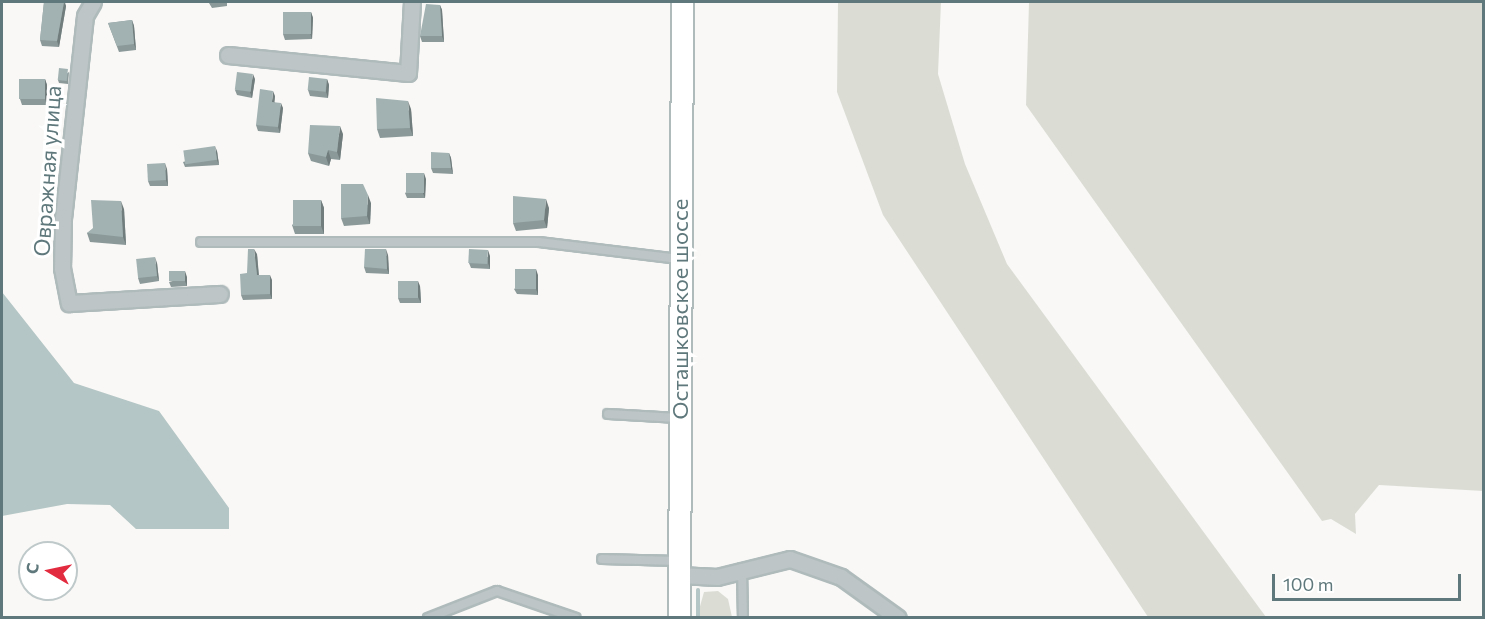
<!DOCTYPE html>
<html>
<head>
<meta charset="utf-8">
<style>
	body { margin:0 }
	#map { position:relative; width:1485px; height:619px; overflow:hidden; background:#f9f8f6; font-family:Commissioner,sans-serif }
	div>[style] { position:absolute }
	.green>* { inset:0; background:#dbddd5 }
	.water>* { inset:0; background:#b4c6c5 }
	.stream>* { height:4px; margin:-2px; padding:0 2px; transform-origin:2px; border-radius:2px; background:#b4c6c5 }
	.roads { filter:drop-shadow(2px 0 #afbabb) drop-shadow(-2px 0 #afbabb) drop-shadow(0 2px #afbabb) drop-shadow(0 -2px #afbabb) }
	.lane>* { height:8px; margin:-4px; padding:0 4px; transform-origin:4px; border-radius:4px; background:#bdc5c6 }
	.street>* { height:15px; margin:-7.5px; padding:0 7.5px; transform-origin:7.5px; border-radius:7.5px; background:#bdc5c6 }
	.secondary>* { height:21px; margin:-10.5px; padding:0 10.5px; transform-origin:10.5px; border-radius:10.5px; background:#fff }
	.wall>* { inset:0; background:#8b9999 }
	.shaded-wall>* { inset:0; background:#717d7d }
	.building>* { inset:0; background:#a2b2b2; transform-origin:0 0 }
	span { translate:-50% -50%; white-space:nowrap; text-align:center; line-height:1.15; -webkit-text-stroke:6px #fff; paint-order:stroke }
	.street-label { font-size:22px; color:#5f787b }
	.frame { position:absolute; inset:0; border:3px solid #5f787b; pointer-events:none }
	.north { position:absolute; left:18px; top:541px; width:60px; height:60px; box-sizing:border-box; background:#fff; border:2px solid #bfc9ca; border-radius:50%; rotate:279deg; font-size:16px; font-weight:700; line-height:24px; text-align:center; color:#5f787b }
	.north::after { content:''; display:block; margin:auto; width:21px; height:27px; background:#e32b40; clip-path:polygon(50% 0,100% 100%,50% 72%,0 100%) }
	.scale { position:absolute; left:1272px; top:574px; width:189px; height:27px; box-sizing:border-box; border:3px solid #5f787b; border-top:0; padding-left:8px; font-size:18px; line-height:21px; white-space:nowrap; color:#5f787b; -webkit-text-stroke:4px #fff; paint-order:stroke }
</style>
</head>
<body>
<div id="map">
	<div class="green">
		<i style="clip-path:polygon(838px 2px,941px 2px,938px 74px,965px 164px,1007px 264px,1266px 617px,1148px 617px,883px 215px,837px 92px)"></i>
		<i style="clip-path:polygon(1029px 2px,1483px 2px,1483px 491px,1379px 485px,1355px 514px,1356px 534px,1331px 519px,1322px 521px,1026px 105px)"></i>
		<i style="clip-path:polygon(718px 591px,728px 599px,732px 617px,697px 617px,704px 592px)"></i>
	</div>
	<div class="water">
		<i style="clip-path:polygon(2px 292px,74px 383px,159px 411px,229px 508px,229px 529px,136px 529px,110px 505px,67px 504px,2px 516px)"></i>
	</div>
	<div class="stream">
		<i style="left:698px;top:618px;width:28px;rotate:-90deg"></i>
	</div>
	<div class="roads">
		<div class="lane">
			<i style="left:201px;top:242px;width:338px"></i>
			<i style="left:539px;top:242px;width:141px;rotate:6.9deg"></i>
			<i style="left:608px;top:414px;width:70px;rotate:3.3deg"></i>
			<i style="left:602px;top:559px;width:76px;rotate:1.5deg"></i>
			<i style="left:742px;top:568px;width:50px;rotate:88.9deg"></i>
			<i style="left:428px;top:618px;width:74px;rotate:-21.4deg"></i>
			<i style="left:497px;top:591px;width:83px;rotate:18.9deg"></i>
		</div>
		<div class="street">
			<i style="left:93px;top:2px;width:16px;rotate:120deg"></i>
			<i style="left:85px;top:16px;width:202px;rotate:96.2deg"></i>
			<i style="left:63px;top:217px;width:51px;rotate:91.1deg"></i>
			<i style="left:62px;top:268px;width:36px;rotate:79deg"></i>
			<i style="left:69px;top:303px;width:151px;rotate:-3.4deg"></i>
			<i style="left:228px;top:55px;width:181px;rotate:5.7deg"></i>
			<i style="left:408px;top:73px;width:71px;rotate:-86.8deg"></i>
			<i style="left:679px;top:575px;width:38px;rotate:3deg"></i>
			<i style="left:717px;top:577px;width:75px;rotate:-13.9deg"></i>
			<i style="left:790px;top:559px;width:54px;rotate:19.4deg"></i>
			<i style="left:841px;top:577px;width:70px;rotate:35.7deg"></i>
		</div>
		<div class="secondary">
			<i style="left:679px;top:618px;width:616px;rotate:-89.72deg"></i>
		</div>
	</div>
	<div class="wall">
		<i style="clip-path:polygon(44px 2px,65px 2px,66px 6px,59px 47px,42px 46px,40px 40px)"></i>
		<i style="clip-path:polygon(195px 2px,227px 2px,227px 6px,212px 8px,209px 3px,195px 3px)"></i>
		<i style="clip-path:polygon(440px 5px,442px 10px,444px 42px,422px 42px,420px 36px)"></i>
		<i style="clip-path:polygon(311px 12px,313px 18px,312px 39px,285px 40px,283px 34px)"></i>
		<i style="clip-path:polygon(132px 20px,134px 26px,136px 50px,119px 52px,108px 23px)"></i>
		<i style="clip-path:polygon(69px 72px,68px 84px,59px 83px,58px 80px)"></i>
		<i style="clip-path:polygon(45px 79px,47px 85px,47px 105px,22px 105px,20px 99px)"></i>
		<i style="clip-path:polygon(255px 79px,252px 98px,237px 95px,235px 90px)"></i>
		<i style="clip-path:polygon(327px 79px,329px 85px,328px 98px,310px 96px,308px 90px)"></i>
		<i style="clip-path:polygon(275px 96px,274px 102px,283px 108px,280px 133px,258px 131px,256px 125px)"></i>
		<i style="clip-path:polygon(411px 109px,413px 136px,380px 138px,377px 129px)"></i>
		<i style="clip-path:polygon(343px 134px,340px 160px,331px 159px,329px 166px,311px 161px,308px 153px)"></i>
		<i style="clip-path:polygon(217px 151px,219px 165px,185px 167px,183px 162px)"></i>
		<i style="clip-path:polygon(449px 153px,451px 158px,453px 174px,433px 173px,431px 168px)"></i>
		<i style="clip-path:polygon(167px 169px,168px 186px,150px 186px,148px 181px)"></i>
		<i style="clip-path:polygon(426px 179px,425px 198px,407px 198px,405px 193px)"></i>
		<i style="clip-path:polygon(321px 200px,324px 208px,324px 234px,295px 234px,292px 225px)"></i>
		<i style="clip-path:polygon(371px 203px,370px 224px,344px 226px,341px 218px)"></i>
		<i style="clip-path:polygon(549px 208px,547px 228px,516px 231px,513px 223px)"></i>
		<i style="clip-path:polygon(124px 209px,126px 245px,90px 242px,87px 233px)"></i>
		<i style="clip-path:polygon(257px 254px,259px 275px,272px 280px,272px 299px,243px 300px,241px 295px,247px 273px)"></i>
		<i style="clip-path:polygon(388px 255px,389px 274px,366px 273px,364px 267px)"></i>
		<i style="clip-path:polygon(490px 256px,490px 269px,471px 268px,469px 263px)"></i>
		<i style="clip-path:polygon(157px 263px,159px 281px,140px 284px,138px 278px)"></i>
		<i style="clip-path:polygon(538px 275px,538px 295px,517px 294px,514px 289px)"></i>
		<i style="clip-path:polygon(187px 277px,187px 286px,171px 287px,169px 282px)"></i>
		<i style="clip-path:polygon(420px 286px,421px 303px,400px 303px,398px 298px)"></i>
	</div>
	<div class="shaded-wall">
		<i style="clip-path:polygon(64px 2px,66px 6px,59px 47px,57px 41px)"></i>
		<i style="clip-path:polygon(440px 5px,442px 10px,444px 42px,442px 36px)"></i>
		<i style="clip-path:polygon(311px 12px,313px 18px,312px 39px,310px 33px)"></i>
		<i style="clip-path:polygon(132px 20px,134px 26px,136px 50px,134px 44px)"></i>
		<i style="clip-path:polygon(253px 74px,255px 79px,252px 98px,250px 92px)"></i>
		<i style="clip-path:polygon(45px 79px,47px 85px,47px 105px,45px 99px)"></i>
		<i style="clip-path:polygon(327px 79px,329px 85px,328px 98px,326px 92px)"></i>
		<i style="clip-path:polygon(273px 91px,275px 96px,274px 108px,272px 102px)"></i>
		<i style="clip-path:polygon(408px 101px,411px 109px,413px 136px,410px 128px)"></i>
		<i style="clip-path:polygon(281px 103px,283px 108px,280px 133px,278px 127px)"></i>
		<i style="clip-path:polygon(340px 126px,343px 134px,340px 160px,337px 152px)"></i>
		<i style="clip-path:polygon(215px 146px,217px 151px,219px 165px,217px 160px)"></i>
		<i style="clip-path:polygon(328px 150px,331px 159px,329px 166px,326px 157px)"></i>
		<i style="clip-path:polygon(449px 153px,451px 158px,453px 174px,451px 168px)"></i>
		<i style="clip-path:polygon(165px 163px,167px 169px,168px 186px,166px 180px)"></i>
		<i style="clip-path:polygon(424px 173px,426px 179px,425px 198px,423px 193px)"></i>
		<i style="clip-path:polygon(368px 195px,371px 203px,370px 224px,367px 216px)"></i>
		<i style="clip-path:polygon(546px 199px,549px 208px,547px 228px,544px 220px)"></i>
		<i style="clip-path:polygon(321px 200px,324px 208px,324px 234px,321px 226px)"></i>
		<i style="clip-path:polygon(121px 201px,124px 209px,126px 245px,123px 237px)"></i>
		<i style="clip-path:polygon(254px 249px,257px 254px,259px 280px,257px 275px)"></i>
		<i style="clip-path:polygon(386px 249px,388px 255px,389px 274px,387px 269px)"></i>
		<i style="clip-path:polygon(488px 250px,490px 256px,490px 269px,488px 263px)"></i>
		<i style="clip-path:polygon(155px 257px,157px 263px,159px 281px,157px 276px)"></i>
		<i style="clip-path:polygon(536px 269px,538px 275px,538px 295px,536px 289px)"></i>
		<i style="clip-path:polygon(185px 271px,187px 277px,187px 286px,185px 281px)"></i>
		<i style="clip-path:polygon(270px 275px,272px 280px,272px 299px,270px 294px)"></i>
		<i style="clip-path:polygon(418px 281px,420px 286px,421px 303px,418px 297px)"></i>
	</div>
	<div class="building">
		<i style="clip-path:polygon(44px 2px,64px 2px,57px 41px,40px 40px)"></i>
		<i style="clip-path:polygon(426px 4px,440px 5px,442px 36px,420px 36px)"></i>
		<i style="left:283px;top:12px;width:28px;height:22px"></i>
		<i style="clip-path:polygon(132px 20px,134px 44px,117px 46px,108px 23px)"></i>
		<i style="left:59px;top:68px;width:9px;height:12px;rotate:6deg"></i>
		<i style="left:237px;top:72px;width:16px;height:18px;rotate:7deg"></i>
		<i style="left:309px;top:77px;width:18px;height:13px;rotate:6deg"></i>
		<i style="left:19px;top:79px;width:26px;height:20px"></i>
		<i style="clip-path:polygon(260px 89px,273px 91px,272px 102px,281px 103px,278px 127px,256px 125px)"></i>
		<i style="clip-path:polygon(376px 98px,408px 101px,410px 128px,377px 129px)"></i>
		<i style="clip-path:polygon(310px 125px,340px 126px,337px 152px,328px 150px,326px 157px,308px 153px)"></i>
		<i style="left:215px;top:146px;width:14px;height:32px;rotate:82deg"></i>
		<i style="clip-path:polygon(431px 152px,449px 153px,451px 168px,431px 168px)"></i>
		<i style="left:165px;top:163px;width:17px;height:18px;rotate:87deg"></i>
		<i style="left:406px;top:173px;width:18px;height:20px"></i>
		<i style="clip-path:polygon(341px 184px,363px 184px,368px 195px,367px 216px,341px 218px)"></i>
		<i style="clip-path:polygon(513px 196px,546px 199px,544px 220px,513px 223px)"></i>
		<i style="clip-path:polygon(91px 200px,121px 201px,123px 237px,87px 233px,93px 228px)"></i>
		<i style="left:321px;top:200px;width:26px;height:28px;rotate:90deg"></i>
		<i style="clip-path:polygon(248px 249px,254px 249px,257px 275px,270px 275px,270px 294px,241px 295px,240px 274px,247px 273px)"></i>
		<i style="clip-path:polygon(365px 249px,386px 249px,387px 269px,364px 267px)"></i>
		<i style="left:469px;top:249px;width:19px;height:14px;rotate:3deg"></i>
		<i style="left:155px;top:257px;width:19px;height:19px;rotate:84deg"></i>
		<i style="left:515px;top:269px;width:21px;height:20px"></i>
		<i style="left:185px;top:271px;width:10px;height:16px;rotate:90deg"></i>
		<i style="left:398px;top:281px;width:20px;height:17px"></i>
	</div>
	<div class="street-label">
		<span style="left:47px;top:171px;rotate:-86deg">Овражная улица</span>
		<span style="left:680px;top:309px;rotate:-90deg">Осташковское шоссе</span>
	</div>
	<div class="frame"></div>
	<div class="north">С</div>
	<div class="scale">100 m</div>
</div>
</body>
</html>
